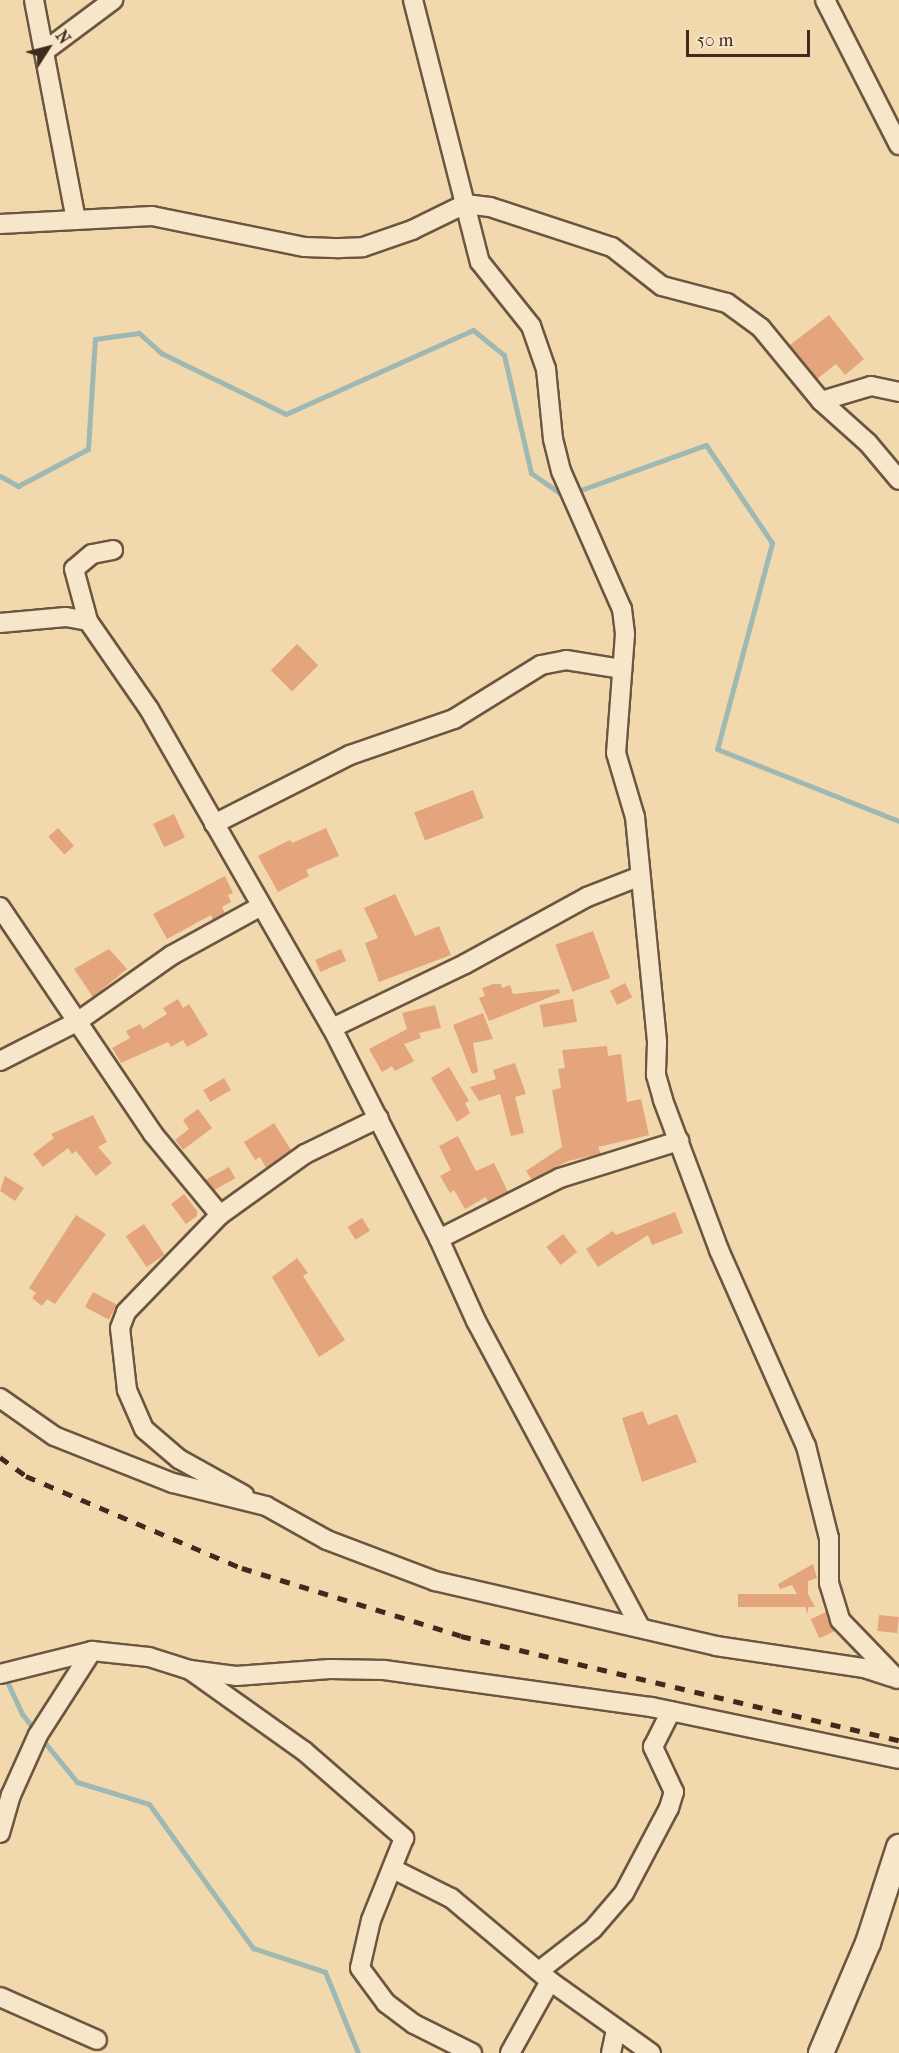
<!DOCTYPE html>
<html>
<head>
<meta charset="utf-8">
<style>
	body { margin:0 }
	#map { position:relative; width:899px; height:2053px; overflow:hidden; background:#f2d8ad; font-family:"IM FELL French Canon",serif }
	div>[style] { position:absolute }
	.stream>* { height:5px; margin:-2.5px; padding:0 2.5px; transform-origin:2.5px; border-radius:2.5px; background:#9eb8b3 }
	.building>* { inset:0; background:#e4a57c; transform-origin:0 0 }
	.roads { filter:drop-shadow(2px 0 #6c5640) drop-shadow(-2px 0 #6c5640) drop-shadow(0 2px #6c5640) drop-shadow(0 -2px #6c5640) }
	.minor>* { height:18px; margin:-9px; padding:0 9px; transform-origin:9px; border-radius:9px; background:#f7e6ca }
	.tertiary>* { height:24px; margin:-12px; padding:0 12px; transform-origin:12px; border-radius:12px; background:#f7e6ca }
	.rail>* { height:4.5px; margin-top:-2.25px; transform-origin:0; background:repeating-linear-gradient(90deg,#3f2a1c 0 10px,transparent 0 20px) }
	span { translate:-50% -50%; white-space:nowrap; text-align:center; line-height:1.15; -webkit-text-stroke:5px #f7e6ca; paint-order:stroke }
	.north { position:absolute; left:18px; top:18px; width:60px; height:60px; -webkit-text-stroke:4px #f7e6ca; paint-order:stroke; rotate:54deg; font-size:16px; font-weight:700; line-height:24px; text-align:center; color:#3f2a1c }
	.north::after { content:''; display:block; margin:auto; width:21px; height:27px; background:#3f2a1c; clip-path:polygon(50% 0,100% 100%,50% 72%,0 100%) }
	.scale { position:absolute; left:686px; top:30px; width:124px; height:27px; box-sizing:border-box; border:3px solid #3f2a1c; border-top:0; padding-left:8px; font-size:18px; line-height:21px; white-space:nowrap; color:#3f2a1c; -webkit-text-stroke:4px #f7e6ca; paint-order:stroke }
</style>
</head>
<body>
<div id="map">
	<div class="stream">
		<i style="left:0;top:476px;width:21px;rotate:29deg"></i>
		<i style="left:18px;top:486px;width:79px;rotate:-27.9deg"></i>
		<i style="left:88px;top:449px;width:110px;rotate:-86.4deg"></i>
		<i style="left:95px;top:339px;width:44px;rotate:-7.8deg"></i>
		<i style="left:139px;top:333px;width:30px;rotate:42deg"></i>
		<i style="left:161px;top:353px;width:139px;rotate:26deg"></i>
		<i style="left:286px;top:414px;width:205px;rotate:-24.2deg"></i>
		<i style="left:473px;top:330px;width:40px;rotate:39deg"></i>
		<i style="left:504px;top:355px;width:121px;rotate:77.1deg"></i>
		<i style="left:531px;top:473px;width:40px;rotate:34.9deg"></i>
		<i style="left:564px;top:496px;width:151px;rotate:-19.8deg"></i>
		<i style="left:706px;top:445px;width:118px;rotate:56deg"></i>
		<i style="left:772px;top:543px;width:213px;rotate:104.9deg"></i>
		<i style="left:717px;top:749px;width:196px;rotate:21.6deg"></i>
		<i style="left:5px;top:1677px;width:41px;rotate:65.3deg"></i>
		<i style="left:22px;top:1714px;width:22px;rotate:51deg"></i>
		<i style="left:41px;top:1738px;width:57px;rotate:50.7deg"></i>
		<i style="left:77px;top:1782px;width:75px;rotate:17deg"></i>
		<i style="left:149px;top:1804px;width:178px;rotate:54.2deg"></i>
		<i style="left:253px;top:1948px;width:76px;rotate:18.4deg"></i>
		<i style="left:325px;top:1972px;width:87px;rotate:67.8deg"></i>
	</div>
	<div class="building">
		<i style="clip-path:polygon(829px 315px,864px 359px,845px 375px,836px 364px,817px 379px,790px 345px)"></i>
		<i style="left:297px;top:644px;width:30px;height:37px;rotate:45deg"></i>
		<i style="left:473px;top:790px;width:30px;height:63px;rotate:69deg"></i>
		<i style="left:174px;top:814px;width:26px;height:23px;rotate:65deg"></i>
		<i style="left:58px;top:828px;width:24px;height:13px;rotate:48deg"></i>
		<i style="clip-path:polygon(326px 828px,339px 856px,306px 870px,309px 876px,278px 892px,258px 856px,290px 840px,292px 843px)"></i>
		<i style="clip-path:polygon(225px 876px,233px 893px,228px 895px,231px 902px,222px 907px,225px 913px,213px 920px,211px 915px,167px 939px,153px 914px)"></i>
		<i style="clip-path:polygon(395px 894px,415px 936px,439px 926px,451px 955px,379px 982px,365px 943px,378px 938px,364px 908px)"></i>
		<i style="left:593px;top:931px;width:50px;height:40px;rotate:70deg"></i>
		<i style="clip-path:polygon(109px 949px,127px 969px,93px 997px,74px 969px)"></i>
		<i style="left:341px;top:949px;width:13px;height:28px;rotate:67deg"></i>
		<i style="left:625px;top:983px;width:16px;height:17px;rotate:63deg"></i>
		<i style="clip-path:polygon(493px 984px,501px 984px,502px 988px,510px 985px,513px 994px,559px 989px,560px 993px,489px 1021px,479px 998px,485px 996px,482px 988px)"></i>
		<i style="clip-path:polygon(178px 999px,183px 1008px,189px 1004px,208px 1035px,187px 1047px,183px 1040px,171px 1047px,168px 1042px,121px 1063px,112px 1048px,130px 1038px,126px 1031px,140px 1024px,143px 1029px,167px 1014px,163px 1008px)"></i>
		<i style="left:573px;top:999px;width:23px;height:34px;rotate:80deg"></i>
		<i style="clip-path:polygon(435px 1005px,441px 1028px,419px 1033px,421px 1038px,404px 1044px,414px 1061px,395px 1071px,392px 1066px,382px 1072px,369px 1049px,407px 1029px,402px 1013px)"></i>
		<i style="clip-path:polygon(483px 1013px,493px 1039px,473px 1043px,478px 1072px,472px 1074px,453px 1025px)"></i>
		<i style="clip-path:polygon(607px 1046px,608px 1056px,621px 1054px,627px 1102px,641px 1099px,649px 1135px,598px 1147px,601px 1154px,568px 1161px,532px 1180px,526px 1171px,562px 1147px,552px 1090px,561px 1088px,558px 1069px,565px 1068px,562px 1050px)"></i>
		<i style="clip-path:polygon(515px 1063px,526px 1094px,515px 1097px,524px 1133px,511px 1136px,500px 1094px,479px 1101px,470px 1087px,496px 1079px,493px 1070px)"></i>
		<i style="clip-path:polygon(449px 1067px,469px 1101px,465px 1103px,470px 1113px,457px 1122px,431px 1078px)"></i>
		<i style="left:224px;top:1078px;width:14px;height:24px;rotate:60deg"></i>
		<i style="clip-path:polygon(198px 1109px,212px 1128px,183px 1150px,175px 1140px,189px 1129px,183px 1120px)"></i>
		<i style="clip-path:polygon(93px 1115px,107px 1142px,98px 1147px,112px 1163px,96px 1176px,76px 1151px,72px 1154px,68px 1148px,43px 1167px,33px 1154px,54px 1138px,51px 1134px)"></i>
		<i style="clip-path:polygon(274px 1123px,291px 1150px,266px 1168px,260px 1157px,255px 1160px,244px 1142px)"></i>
		<i style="clip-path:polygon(458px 1136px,476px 1171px,494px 1163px,508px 1192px,488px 1202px,486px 1197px,465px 1209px,454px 1190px,450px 1193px,440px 1176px,451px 1170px,439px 1146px)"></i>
		<i style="left:229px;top:1167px;width:13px;height:26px;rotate:61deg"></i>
		<i style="clip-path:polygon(5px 1176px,24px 1188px,15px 1201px,0 1191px)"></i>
		<i style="clip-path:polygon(184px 1194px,197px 1211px,197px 1216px,186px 1224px,171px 1204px)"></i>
		<i style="clip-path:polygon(675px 1212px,683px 1233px,652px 1245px,648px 1235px,598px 1267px,586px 1249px,613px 1231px,616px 1235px)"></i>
		<i style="clip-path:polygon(76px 1215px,106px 1234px,55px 1304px,47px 1299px,42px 1306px,32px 1298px,36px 1293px,29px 1288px)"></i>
		<i style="left:362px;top:1218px;width:15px;height:17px;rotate:58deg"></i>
		<i style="left:144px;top:1224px;width:37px;height:22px;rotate:56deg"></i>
		<i style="left:563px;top:1234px;width:23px;height:21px;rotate:52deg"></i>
		<i style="clip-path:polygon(297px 1258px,308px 1273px,303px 1276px,345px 1340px,319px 1357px,272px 1277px)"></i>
		<i style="left:93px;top:1292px;width:27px;height:17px;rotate:28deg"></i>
		<i style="clip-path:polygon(643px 1411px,648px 1425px,677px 1414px,697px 1462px,642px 1482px,622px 1418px)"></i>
		<i style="clip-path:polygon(813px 1564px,817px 1578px,808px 1581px,808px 1594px,815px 1607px,808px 1607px,808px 1614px,805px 1607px,738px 1607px,738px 1594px,797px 1594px,792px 1585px,780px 1589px,778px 1584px)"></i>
		<i style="left:826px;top:1612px;width:21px;height:17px;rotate:65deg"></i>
		<i style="left:879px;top:1615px;width:20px;height:16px;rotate:6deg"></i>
	</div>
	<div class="roads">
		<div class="minor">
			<i style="left:34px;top:0;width:224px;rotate:79.2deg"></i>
			<i style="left:413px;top:0;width:270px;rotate:75.7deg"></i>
			<i style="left:480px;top:262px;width:82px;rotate:51.4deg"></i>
			<i style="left:531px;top:326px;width:46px;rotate:70.8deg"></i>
			<i style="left:546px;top:369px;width:70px;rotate:84.3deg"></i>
			<i style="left:553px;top:439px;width:33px;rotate:76deg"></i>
			<i style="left:561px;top:471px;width:151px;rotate:66.2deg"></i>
			<i style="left:622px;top:609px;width:25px;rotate:83deg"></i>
			<i style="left:625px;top:634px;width:119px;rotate:94.3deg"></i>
			<i style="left:616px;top:753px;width:67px;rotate:73.5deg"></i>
			<i style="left:635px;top:817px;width:227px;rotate:84.4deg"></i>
			<i style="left:657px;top:1043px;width:32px;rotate:92deg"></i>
			<i style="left:656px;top:1075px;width:26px;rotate:74deg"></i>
			<i style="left:663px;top:1100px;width:160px;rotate:69.5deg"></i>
			<i style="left:719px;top:1250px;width:214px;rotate:66.1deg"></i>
			<i style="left:806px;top:1446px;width:95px;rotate:76deg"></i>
			<i style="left:829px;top:1538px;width:45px;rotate:90deg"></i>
			<i style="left:829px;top:1583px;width:39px;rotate:73deg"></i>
			<i style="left:840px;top:1620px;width:82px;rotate:46deg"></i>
			<i style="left:825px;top:0;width:163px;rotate:63deg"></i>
			<i style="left:46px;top:50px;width:84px;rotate:-36.7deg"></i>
			<i style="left:0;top:224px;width:152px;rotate:-3deg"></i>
			<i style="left:152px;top:216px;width:156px;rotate:11.5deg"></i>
			<i style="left:305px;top:247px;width:35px;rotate:2deg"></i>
			<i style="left:340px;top:248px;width:23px;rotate:-2deg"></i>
			<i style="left:363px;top:247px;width:52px;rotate:-19.1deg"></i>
			<i style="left:412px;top:230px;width:59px;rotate:-26.1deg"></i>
			<i style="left:465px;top:204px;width:25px;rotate:7deg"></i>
			<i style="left:490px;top:207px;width:128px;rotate:18.2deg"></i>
			<i style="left:612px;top:247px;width:63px;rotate:38deg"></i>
			<i style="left:662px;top:286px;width:67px;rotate:14.7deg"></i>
			<i style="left:727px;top:303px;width:42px;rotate:36.3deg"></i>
			<i style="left:761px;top:328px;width:94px;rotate:50.6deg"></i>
			<i style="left:821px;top:401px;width:63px;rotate:41.8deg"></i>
			<i style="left:868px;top:443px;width:48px;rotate:50deg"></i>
			<i style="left:821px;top:401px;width:52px;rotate:-16.7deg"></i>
			<i style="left:871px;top:386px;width:29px;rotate:12deg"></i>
			<i style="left:113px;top:550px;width:21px;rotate:169deg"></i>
			<i style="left:92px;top:554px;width:23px;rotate:140deg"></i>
			<i style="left:74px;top:569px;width:54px;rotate:74.9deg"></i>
			<i style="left:88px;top:621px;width:107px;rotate:55.3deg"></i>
			<i style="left:149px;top:709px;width:368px;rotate:60.2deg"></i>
			<i style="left:332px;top:1028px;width:237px;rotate:63.1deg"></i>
			<i style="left:439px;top:1239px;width:90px;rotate:65.7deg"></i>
			<i style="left:476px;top:1321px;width:347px;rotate:61.8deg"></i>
			<i style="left:0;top:623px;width:66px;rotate:-5.2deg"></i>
			<i style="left:66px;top:617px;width:22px;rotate:10deg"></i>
			<i style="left:214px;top:824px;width:153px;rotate:-26.9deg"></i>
			<i style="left:350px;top:755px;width:110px;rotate:-19.1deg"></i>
			<i style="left:454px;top:719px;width:102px;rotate:-31.8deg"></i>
			<i style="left:541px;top:665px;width:25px;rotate:-11deg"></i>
			<i style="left:566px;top:660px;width:57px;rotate:9.1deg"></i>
			<i style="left:0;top:907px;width:274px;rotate:56deg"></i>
			<i style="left:153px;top:1134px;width:105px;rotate:50.4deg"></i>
			<i style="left:332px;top:1028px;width:148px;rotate:-25.7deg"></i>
			<i style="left:465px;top:964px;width:139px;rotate:-28.8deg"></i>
			<i style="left:587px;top:897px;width:55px;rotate:-21.4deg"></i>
			<i style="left:0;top:1061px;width:86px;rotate:-26.9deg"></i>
			<i style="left:77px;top:1022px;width:116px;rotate:-35.2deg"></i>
			<i style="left:172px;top:955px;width:102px;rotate:-28.8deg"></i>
			<i style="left:439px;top:1239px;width:136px;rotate:-26.8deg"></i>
			<i style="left:560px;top:1178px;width:125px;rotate:-17.3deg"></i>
			<i style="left:0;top:1398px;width:66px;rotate:35.1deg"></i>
			<i style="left:54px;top:1436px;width:128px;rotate:21.6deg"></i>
			<i style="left:173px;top:1483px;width:96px;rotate:13.9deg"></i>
			<i style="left:266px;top:1506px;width:70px;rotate:29.1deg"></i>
			<i style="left:327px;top:1540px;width:116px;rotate:20.8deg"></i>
			<i style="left:435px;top:1581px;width:288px;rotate:13deg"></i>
			<i style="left:716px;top:1646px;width:150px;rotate:8.5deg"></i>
			<i style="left:864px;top:1668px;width:29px;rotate:18deg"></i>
			<i style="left:244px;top:1495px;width:74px;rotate:-151deg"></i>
			<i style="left:179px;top:1459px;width:46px;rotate:-139.4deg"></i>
			<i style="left:144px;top:1429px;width:43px;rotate:-113.6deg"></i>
			<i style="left:127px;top:1390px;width:62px;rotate:-96.4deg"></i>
			<i style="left:120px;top:1328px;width:17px;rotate:-69deg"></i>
			<i style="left:126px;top:1312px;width:135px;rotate:-45.9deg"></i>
			<i style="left:220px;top:1215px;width:105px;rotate:-35.7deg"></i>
			<i style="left:305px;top:1154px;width:82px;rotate:-25.9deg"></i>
			<i style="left:190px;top:1670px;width:140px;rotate:35.4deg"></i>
			<i style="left:304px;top:1751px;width:133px;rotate:41deg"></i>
			<i style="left:404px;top:1838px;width:88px;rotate:111.9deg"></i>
			<i style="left:371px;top:1920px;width:49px;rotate:102.9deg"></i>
			<i style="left:360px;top:1968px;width:44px;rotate:53.4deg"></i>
			<i style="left:386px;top:2003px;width:35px;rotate:37deg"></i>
			<i style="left:414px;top:2024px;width:65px;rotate:26.6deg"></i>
			<i style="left:0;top:1674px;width:95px;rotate:-14deg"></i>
			<i style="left:92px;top:1651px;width:57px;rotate:6deg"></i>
			<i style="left:149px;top:1657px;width:43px;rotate:17.6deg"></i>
			<i style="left:190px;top:1670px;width:46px;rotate:7.4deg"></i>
			<i style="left:236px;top:1676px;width:94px;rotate:-4.3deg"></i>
			<i style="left:330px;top:1669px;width:54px;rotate:1.1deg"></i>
			<i style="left:384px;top:1670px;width:270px;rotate:7.9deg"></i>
			<i style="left:651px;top:1707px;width:253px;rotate:11.8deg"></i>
			<i style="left:0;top:1833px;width:40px;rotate:-74deg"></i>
			<i style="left:11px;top:1795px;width:66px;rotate:-65.8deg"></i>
			<i style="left:38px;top:1735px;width:100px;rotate:-57.3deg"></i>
			<i style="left:393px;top:1869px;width:65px;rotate:26.6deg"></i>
			<i style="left:451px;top:1898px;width:129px;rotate:40deg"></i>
			<i style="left:550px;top:1981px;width:124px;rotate:35.5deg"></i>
			<i style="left:539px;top:1971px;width:68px;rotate:-37.9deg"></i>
			<i style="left:593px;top:1929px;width:48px;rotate:-49.3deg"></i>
			<i style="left:624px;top:1893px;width:96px;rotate:-62.1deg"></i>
			<i style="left:669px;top:1808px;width:17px;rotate:-73deg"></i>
			<i style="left:674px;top:1792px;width:50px;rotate:-115deg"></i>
			<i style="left:653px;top:1747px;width:40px;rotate:-63.4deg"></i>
			<i style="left:0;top:1997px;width:106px;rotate:23.9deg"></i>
			<i style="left:510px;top:2053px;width:82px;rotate:-60.9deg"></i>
			<i style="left:611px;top:2053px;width:24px;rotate:-78deg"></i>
		</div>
		<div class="tertiary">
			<i style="left:821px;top:2053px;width:120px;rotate:-66.9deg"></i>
			<i style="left:868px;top:1943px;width:101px;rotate:-72.1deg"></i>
		</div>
	</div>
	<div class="rail">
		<i style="left:0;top:1457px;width:32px;rotate:36deg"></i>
		<i style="left:26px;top:1476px;width:235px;rotate:23.1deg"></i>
		<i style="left:242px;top:1568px;width:229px;rotate:17.2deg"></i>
		<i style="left:461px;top:1636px;width:450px;rotate:13.4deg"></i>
	</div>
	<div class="north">N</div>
	<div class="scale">50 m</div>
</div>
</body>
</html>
